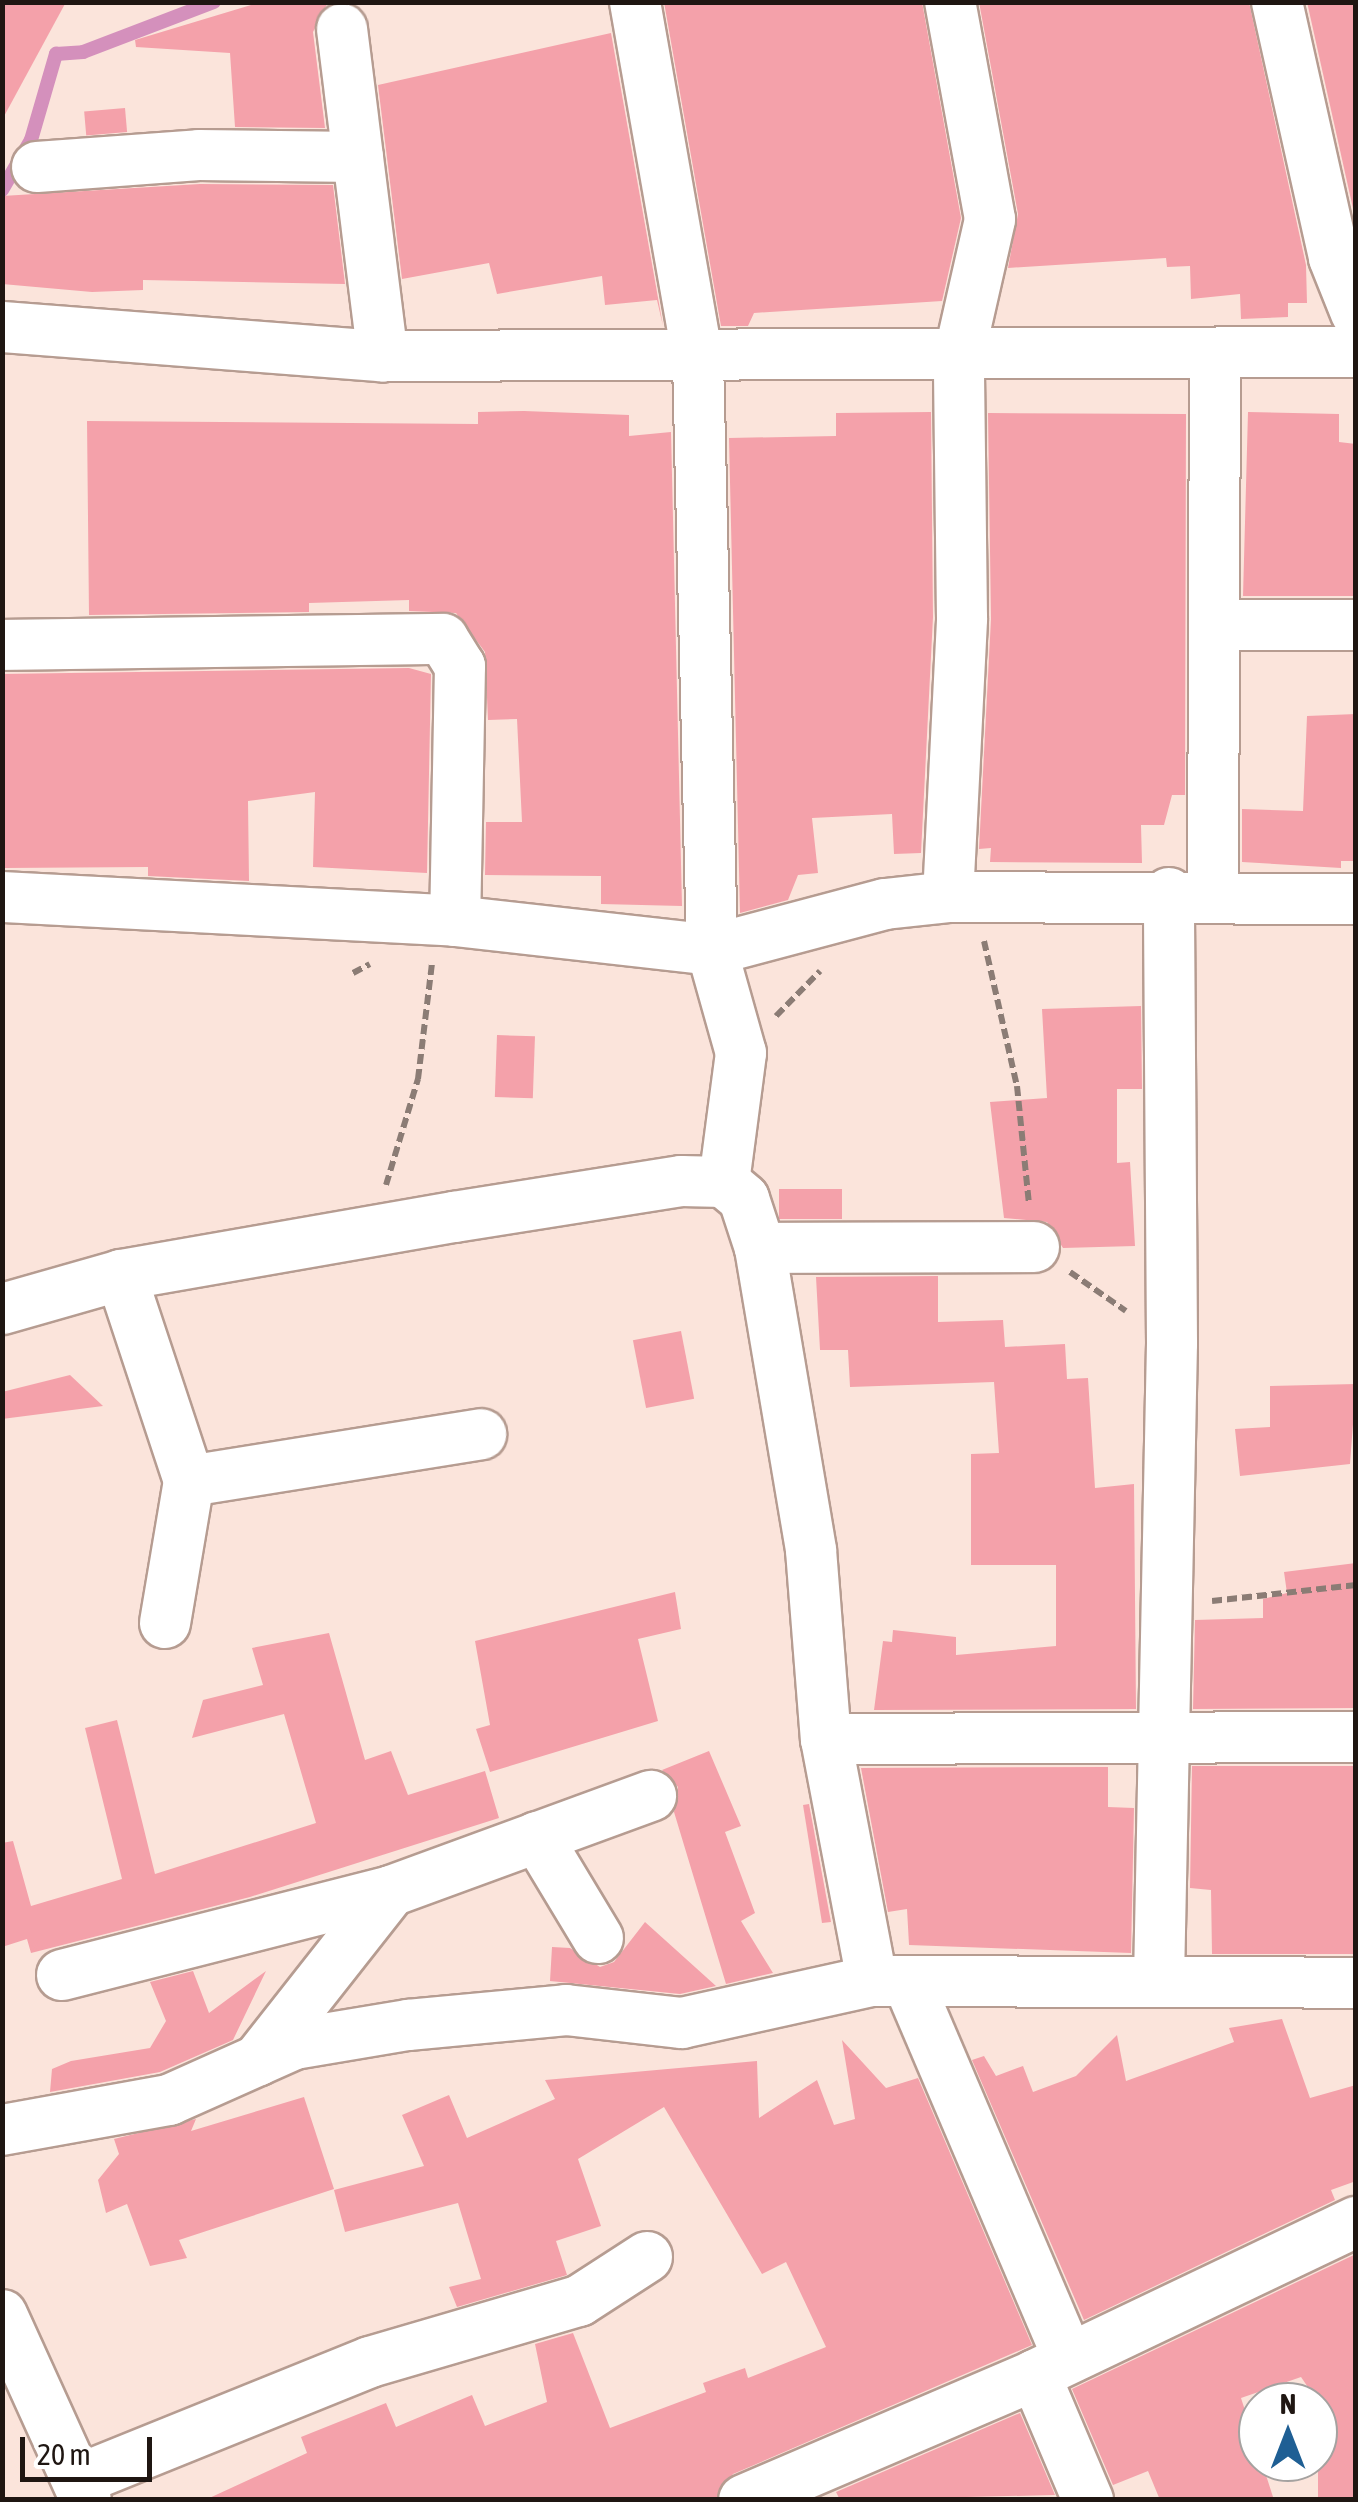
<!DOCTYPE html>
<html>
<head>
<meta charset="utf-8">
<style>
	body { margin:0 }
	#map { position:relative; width:1358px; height:2502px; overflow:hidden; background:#fbe4db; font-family:"Asap Condensed",sans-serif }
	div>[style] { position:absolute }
	.stream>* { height:14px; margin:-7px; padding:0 7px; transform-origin:7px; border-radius:7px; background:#d490bc }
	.building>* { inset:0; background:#f4a1aa; transform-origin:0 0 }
	.path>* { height:6px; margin-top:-3px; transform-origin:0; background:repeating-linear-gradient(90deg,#8b7c75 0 10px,transparent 0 15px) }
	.roads { filter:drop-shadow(2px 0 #b69c91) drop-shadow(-2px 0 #b69c91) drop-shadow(0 2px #b69c91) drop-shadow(0 -2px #b69c91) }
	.minor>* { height:50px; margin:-25px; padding:0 25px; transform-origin:25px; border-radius:25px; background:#fff }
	span { translate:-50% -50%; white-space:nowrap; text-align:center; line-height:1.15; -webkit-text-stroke:10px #fff; paint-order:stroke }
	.frame { position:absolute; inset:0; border:5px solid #1f1612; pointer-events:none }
	.north { position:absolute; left:1238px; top:2382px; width:100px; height:100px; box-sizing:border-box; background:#fff; border:2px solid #a5a2a0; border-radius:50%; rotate:0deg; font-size:28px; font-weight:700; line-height:40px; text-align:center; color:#1f1612 }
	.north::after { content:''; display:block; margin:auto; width:35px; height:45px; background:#1f5f94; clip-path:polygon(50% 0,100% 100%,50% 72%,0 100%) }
	.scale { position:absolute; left:20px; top:2437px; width:132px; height:45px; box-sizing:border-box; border:5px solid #1f1612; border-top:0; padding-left:12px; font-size:30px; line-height:35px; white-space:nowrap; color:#1f1612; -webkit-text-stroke:8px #fff; paint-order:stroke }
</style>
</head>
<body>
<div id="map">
	<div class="stream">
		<i style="left:2px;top:190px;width:58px;rotate:-59.9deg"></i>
		<i style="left:31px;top:140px;width:90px;rotate:-73.8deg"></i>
		<i style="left:56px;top:54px;width:27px;rotate:-4deg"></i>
		<i style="left:83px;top:52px;width:140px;rotate:-20.9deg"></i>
	</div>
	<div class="building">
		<i style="clip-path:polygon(2px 2px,66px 2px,2px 120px)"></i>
		<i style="clip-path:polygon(261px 2px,328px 2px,313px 32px,325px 128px,235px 127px,230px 53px,136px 47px,135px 40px)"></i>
		<i style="clip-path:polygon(664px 2px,922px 2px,961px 218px,942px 301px,754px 313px,748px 326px,721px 326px)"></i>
		<i style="clip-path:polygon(979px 2px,1249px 2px,1306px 265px,1307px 303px,1288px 303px,1288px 317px,1241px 319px,1240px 294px,1191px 299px,1190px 266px,1167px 267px,1166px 258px,1008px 268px,1018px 214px)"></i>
		<i style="clip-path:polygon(1307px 2px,1356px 2px,1356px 222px)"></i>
		<i style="clip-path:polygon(611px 33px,663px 326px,657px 300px,605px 305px,602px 276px,497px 294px,489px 263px,402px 279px,378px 85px)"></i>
		<i style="left:125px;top:108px;width:24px;height:41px;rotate:85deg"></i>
		<i style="clip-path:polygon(200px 184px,333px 185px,345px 284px,143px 280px,143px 290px,92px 292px,2px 284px,2px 196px)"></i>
		<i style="clip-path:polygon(524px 411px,629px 415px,629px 436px,671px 432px,682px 906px,601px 904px,601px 876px,485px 875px,486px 822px,522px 822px,517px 719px,488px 720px,485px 652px,456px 613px,409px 611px,409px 600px,309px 603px,309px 612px,89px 615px,87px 421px,478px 424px,478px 412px)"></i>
		<i style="clip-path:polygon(931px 412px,933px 617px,921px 853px,894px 854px,892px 814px,812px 818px,818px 873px,798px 875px,788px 900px,740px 913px,729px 438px,836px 436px,836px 413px)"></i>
		<i style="clip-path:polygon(1248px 412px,1339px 414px,1339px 442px,1356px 444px,1356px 596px,1243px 596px)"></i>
		<i style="clip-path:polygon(988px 413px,1186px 414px,1185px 795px,1172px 795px,1164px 825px,1141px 825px,1142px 863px,990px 862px,991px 848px,979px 849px,991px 619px)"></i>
		<i style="clip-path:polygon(409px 668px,431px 674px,427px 873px,313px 867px,315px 792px,248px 801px,249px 881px,148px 876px,148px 867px,4px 868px,2px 674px)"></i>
		<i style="clip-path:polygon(1356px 714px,1356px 861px,1341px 861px,1341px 868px,1242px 862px,1242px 809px,1303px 811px,1307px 716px)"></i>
		<i style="clip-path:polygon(1141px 1006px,1142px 1089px,1117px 1089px,1117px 1163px,1130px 1162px,1135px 1246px,1063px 1248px,1047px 1222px,1004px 1218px,990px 1102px,1047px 1098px,1042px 1009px)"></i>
		<i style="left:497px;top:1035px;width:38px;height:62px;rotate:2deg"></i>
		<i style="left:779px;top:1189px;width:63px;height:30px"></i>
		<i style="clip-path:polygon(938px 1276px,938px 1322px,1003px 1320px,1005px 1347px,1065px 1344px,1067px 1379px,1088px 1378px,1095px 1488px,1134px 1484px,1136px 1709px,874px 1710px,883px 1641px,892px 1642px,893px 1630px,956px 1637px,956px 1655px,1056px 1646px,1056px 1565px,971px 1565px,971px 1454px,999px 1453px,994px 1382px,850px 1387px,848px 1350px,820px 1350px,816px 1277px)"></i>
		<i style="left:681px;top:1331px;width:69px;height:49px;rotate:79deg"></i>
		<i style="clip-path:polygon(70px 1375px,103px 1406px,2px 1419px,2px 1392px)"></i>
		<i style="clip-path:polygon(1356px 1384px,1350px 1464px,1240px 1476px,1235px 1429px,1270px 1427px,1270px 1386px)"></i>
		<i style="clip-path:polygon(1356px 1563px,1356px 1708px,1193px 1709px,1195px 1620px,1263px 1618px,1263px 1599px,1287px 1593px,1284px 1572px)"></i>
		<i style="clip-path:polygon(675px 1592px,681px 1629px,638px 1639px,658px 1721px,490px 1772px,476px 1729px,490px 1725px,475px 1641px)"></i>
		<i style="clip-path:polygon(329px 1633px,365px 1760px,391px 1751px,408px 1795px,485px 1771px,499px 1818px,250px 1897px,31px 1953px,27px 1939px,2px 1947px,2px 1843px,13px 1841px,31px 1906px,122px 1879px,85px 1728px,117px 1720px,155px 1874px,316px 1823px,284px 1714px,192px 1738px,203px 1700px,263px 1685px,252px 1648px)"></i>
		<i style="clip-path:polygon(709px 1751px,741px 1826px,725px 1832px,755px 1913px,741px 1921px,773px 1973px,726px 1984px,674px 1812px,678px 1787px,662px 1770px)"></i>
		<i style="clip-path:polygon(1192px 1766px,1356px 1766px,1354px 1954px,1212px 1954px,1211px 1890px,1190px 1888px)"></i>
		<i style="clip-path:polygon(1108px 1767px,1108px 1807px,1134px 1808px,1131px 1953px,909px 1945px,907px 1909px,888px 1912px,861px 1768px)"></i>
		<i style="clip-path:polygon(809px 1804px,831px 1922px,822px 1923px,803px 1805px)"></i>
		<i style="clip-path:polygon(645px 1922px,716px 1986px,680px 1994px,550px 1981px,552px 1947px,570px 1948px,600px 1967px,614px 1962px)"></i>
		<i style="clip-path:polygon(193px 1971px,209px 2013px,266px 1971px,233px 2040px,160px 2072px,50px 2092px,52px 2069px,71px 2061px,150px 2048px,166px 2021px,150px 1982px)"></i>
		<i style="clip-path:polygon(1282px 2019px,1310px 2098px,1356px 2085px,1356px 2181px,1331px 2190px,1335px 2200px,1084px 2320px,972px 2060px,984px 2056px,996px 2076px,1023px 2066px,1033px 2092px,1076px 2076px,1117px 2035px,1126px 2081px,1234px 2042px,1229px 2028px)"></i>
		<i style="clip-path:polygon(842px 2040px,886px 2088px,918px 2078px,1032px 2345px,733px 2474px,716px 2500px,205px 2500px,307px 2453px,301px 2437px,386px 2403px,396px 2427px,472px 2395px,485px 2426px,547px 2402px,535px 2344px,573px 2333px,610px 2428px,706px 2392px,703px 2383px,745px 2368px,748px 2378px,826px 2347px,786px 2262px,762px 2274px,664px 2107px,578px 2159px,601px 2226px,556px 2241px,567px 2275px,457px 2307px,449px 2287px,481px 2279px,458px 2203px,345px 2232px,334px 2190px,424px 2166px,402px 2115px,449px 2095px,467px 2138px,555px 2099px,545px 2080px,757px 2061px,759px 2118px,817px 2080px,834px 2125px,855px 2119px)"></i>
		<i style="clip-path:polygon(304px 2097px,334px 2189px,179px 2240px,187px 2258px,150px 2266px,127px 2204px,106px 2213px,98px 2180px,119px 2154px,114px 2139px,196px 2119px,191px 2131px)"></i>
		<i style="clip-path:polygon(1356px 2254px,1356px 2500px,1318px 2500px,1318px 2402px,1301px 2377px,1241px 2398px,1274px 2500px,1160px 2500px,1148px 2471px,1113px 2485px,1072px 2389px)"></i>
		<i style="clip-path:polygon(1020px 2413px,1055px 2495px,840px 2500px,836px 2492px)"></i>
	</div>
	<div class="path">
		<i style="left:984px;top:941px;width:149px;rotate:77.2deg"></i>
		<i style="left:1017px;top:1086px;width:119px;rotate:84.2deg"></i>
		<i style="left:353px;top:973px;width:19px;rotate:-28deg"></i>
		<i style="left:776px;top:1016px;width:63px;rotate:-45.6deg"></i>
		<i style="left:386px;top:1185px;width:111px;rotate:-73.2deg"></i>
		<i style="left:418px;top:1079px;width:117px;rotate:-83.1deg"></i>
		<i style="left:1070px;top:1272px;width:68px;rotate:34.9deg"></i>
		<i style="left:1212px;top:1601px;width:145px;rotate:-6.3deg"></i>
	</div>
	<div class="roads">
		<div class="minor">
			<i style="left:635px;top:2px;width:364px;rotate:80deg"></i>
			<i style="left:698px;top:360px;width:590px;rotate:88.64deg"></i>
			<i style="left:712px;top:950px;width:107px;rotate:74.3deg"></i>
			<i style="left:741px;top:1053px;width:130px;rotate:97.5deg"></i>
			<i style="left:1277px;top:2px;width:262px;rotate:77.4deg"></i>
			<i style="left:1334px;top:258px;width:59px;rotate:68.2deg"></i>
			<i style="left:342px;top:29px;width:330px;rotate:82.9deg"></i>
			<i style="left:37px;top:167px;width:162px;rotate:-4.2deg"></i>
			<i style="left:199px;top:155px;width:159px;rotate:0.7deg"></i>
			<i style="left:2px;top:327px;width:382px;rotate:4.4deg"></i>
			<i style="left:383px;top:356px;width:973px;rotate:-0.24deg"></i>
			<i style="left:1214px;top:625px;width:142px"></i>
			<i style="left:2px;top:645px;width:441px;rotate:-0.8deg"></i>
			<i style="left:443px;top:639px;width:32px;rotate:58deg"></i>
			<i style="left:460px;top:666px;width:255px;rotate:91.1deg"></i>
			<i style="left:1213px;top:894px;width:539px;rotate:-89.79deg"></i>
			<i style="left:2px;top:897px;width:454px;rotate:3deg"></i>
			<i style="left:455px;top:921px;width:259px;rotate:6.4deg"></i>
			<i style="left:712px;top:950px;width:179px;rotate:-14.9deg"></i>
			<i style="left:885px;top:904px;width:63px;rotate:-6.3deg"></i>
			<i style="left:948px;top:897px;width:408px;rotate:0.3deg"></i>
			<i style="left:948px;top:897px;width:279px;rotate:-87.1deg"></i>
			<i style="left:962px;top:618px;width:262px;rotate:-90.7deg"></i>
			<i style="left:959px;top:356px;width:140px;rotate:-77.2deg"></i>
			<i style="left:990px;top:219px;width:221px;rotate:-100.4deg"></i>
			<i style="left:760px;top:1248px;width:274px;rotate:-0.2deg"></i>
			<i style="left:121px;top:1275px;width:217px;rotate:71.7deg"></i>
			<i style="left:189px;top:1481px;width:144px;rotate:99.6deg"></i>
			<i style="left:2px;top:1309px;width:124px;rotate:-15.9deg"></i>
			<i style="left:121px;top:1275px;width:338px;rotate:-9.9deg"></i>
			<i style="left:454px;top:1217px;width:230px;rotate:-9deg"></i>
			<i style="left:681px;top:1181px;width:43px;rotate:1.3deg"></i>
			<i style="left:724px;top:1182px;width:26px;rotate:40deg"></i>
			<i style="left:744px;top:1199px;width:52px;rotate:71.9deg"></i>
			<i style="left:760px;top:1248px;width:306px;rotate:80.4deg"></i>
			<i style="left:811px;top:1550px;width:190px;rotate:85.5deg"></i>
			<i style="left:826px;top:1739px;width:246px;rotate:79.2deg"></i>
			<i style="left:189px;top:1481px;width:296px;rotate:-9.1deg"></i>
			<i style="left:826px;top:1739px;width:530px;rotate:-0.22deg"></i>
			<i style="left:537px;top:1837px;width:118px;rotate:58.9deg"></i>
			<i style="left:391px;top:1891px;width:277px;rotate:-20.1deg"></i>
			<i style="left:62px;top:1975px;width:340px;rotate:-14.3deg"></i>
			<i style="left:391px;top:1891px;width:216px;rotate:128.2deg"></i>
			<i style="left:1159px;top:1980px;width:637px;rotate:-88.83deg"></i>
			<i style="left:1172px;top:1343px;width:450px;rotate:-90.4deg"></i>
			<i style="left:908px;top:1982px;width:408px;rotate:66.9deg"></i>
			<i style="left:2px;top:2130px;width:170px;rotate:-10.2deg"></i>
			<i style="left:169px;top:2100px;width:137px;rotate:-24.1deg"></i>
			<i style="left:294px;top:2044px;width:116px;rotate:-9.5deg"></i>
			<i style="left:408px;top:2025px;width:159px;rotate:-5.4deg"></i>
			<i style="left:566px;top:2010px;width:117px;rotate:6.4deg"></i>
			<i style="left:682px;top:2023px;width:195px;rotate:-12.5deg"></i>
			<i style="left:872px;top:1981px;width:484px;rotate:0.2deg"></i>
			<i style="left:2px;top:2315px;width:203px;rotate:65.6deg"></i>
			<i style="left:1035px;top:2375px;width:136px;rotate:67deg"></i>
			<i style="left:78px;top:2480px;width:315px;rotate:-22deg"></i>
			<i style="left:370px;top:2362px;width:218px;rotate:-16.3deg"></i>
			<i style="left:579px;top:2301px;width:81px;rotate:-32.9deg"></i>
			<i style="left:744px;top:2500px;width:317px;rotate:-23.2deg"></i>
			<i style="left:1035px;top:2375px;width:356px;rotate:-25.5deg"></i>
		</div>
	</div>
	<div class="frame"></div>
	<div class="north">N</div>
	<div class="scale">20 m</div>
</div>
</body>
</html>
